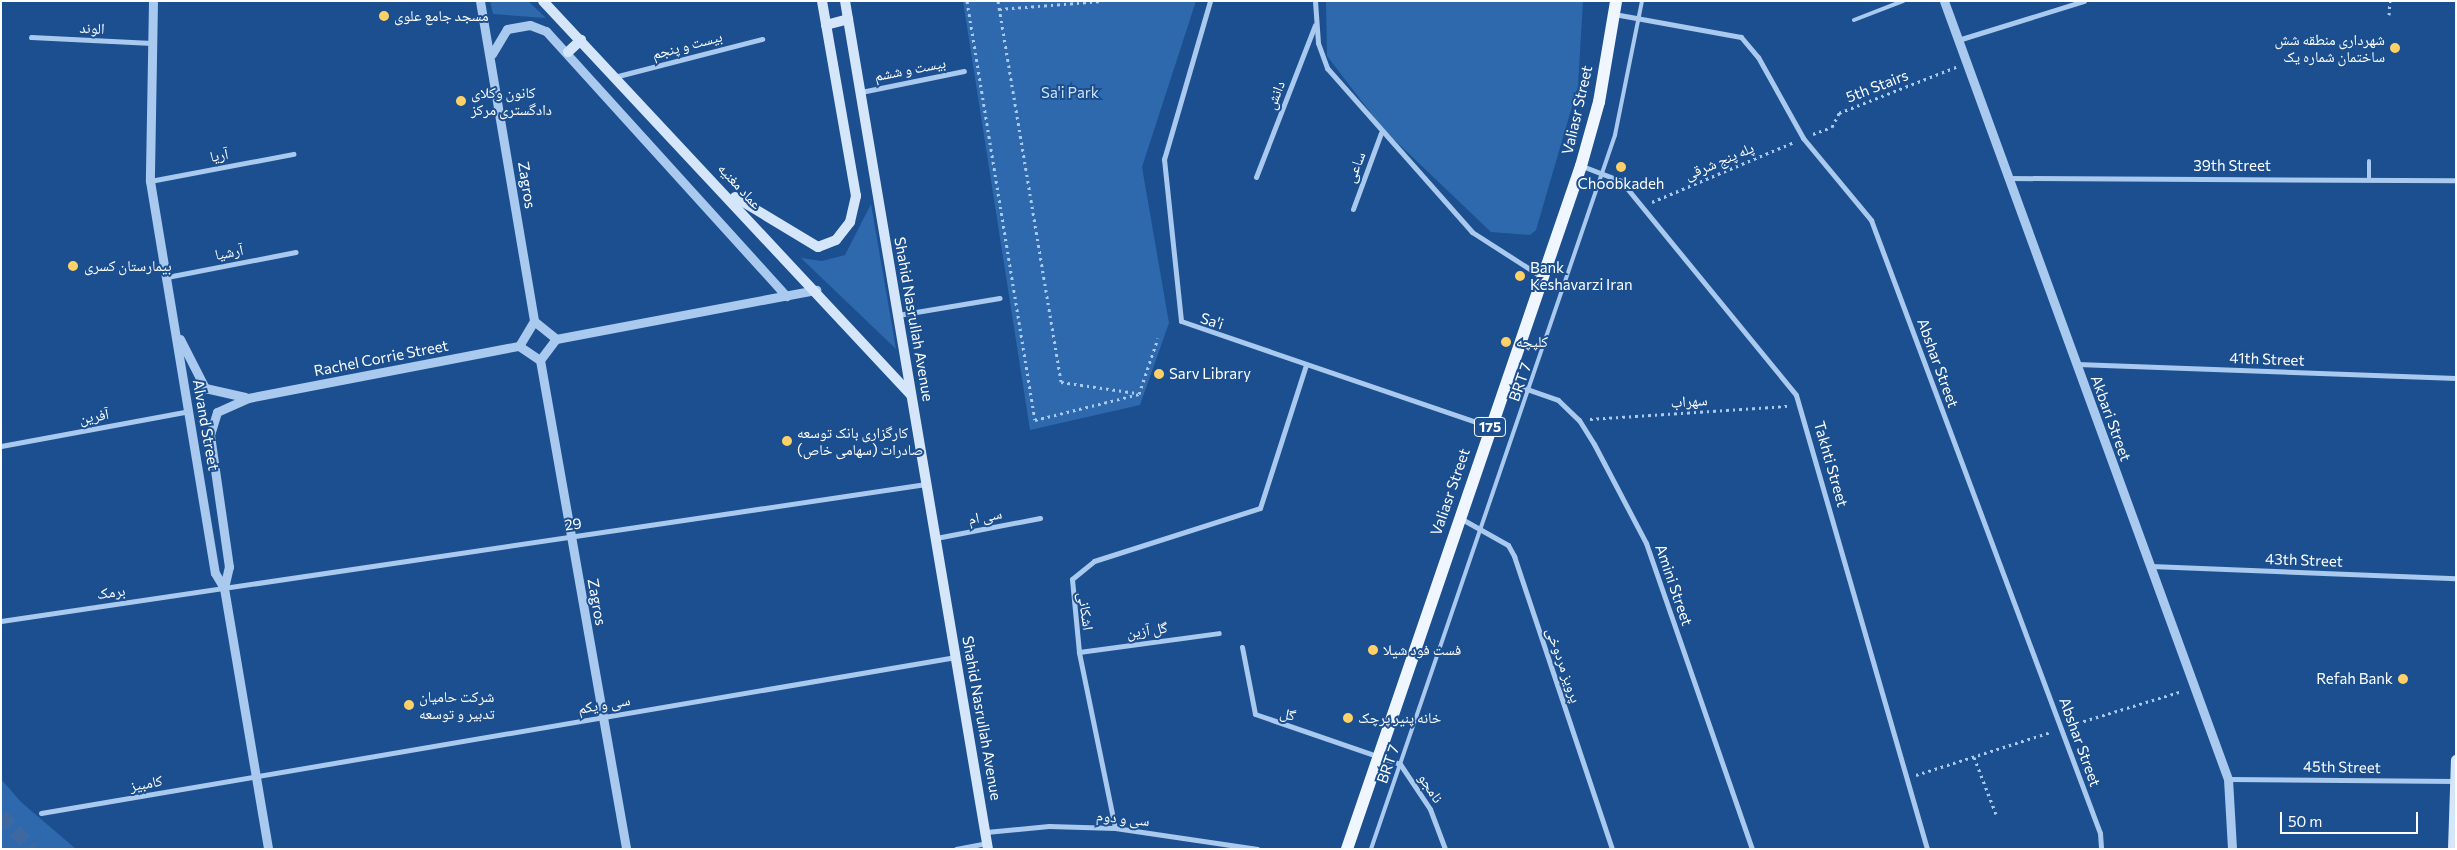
<!DOCTYPE html>
<html>
<head>
<meta charset="utf-8">
<style>
	body { margin:0 }
	#map { position:relative; width:2457px; height:850px; overflow:hidden; background:#1b4f8f; font-family:Commissioner,"Noto Naskh Arabic",sans-serif }
	div>[style] { position:absolute }
	.green>* { inset:0; background:#2e69ad }
	.trunk-tunnel>* { height:14px; margin-top:-7px; transform-origin:0; background:repeating-linear-gradient(90deg,#3d69a0 0 14px,transparent 0 21px) }
	.path>* { height:3px; margin-top:-1.5px; transform-origin:0; background:repeating-linear-gradient(90deg,#a9c9ee 0 2.5px,transparent 0 6.5px) }
	.service>* { height:4px; margin:-2px; padding:0 2px; transform-origin:2px; border-radius:2px; background:#a9c9ee }
	.minor>* { height:5px; margin:-2.5px; padding:0 2.5px; transform-origin:2.5px; border-radius:2.5px; background:#a9c9ee }
	.tertiary>* { height:9px; margin:-4.5px; padding:0 4.5px; transform-origin:4.5px; border-radius:4.5px; background:#a9c9ee }
	.secondary>* { height:10px; margin:-5px; padding:0 5px; transform-origin:5px; border-radius:5px; background:#d6e6fa }
	.primary>* { height:12px; margin:-6px; padding:0 6px; transform-origin:6px; border-radius:6px; background:#f0f6ff }
	.dots>* { width:14px; height:14px; translate:-50% -50%; box-sizing:border-box; border:2px solid #1b4f8f; border-radius:50% }
	span { translate:-50% -50%; white-space:nowrap; text-align:center; line-height:1.15; -webkit-text-stroke:4px #1b4f8f; paint-order:stroke }
	.shield-label span { padding:1px 4px; background:#1b4f8f; border:1px solid; border-radius:4px; -webkit-text-stroke-width:0 }
	.shield-label { font-size:14px; color:#fff; font-weight:700 }
	.poi-label { font-size:15px; color:#fff }
	.left { translate:0 -50%; text-align:left }
	.right { translate:-100% -50%; text-align:right }
	.street-label { font-size:15px; color:#fff }
	.park-label { font-size:15px; color:#cfe3fa }
	.frame { position:absolute; inset:0; border:2px solid #fff; pointer-events:none }
	.scale { position:absolute; left:2280px; top:812px; width:138px; height:22px; box-sizing:border-box; border:2px solid #fff; border-top:0; padding-left:6px; font-size:15px; line-height:18px; white-space:nowrap; color:#fff; -webkit-text-stroke:4px #1b4f8f; paint-order:stroke }
</style>
</head>
<body>
<div id="map">
	<div class="green">
		<i style="clip-path:polygon(490px 1px,528px 1px,546px 18px,493px 14px)"></i>
		<i style="clip-path:polygon(963px 1px,1196px 1px,1142px 167px,1169px 323px,1140px 405px,1030px 430px)"></i>
		<i style="clip-path:polygon(1326px 1px,1583px 1px,1578px 86px,1536px 230px,1530px 235px,1491px 232px,1383px 129px,1327px 56px)"></i>
		<i style="clip-path:polygon(871px 204px,896px 349px,801px 258px,822px 261px,845px 255px)"></i>
		<i style="clip-path:polygon(1px 779px,21px 802px,76px 849px,1px 849px)"></i>
	</div>
	<div class="trunk-tunnel">
		<i style="left:1px;top:816px;width:45px;rotate:46.8deg"></i>
	</div>
	<div class="path">
		<i style="left:967px;top:1px;width:424px;rotate:80.8deg"></i>
		<i style="left:1035px;top:420px;width:107px;rotate:-14deg"></i>
		<i style="left:998px;top:1px;width:386px;rotate:80.6deg"></i>
		<i style="left:1061px;top:382px;width:76px;rotate:8.3deg"></i>
		<i style="left:999px;top:9px;width:103px;rotate:-4.4deg"></i>
		<i style="left:2389px;top:15px;width:14px;rotate:-86deg"></i>
		<i style="left:1813px;top:134px;width:20px;rotate:-20deg"></i>
		<i style="left:1832px;top:127px;width:16px;rotate:-63deg"></i>
		<i style="left:1839px;top:113px;width:126px;rotate:-21.5deg"></i>
		<i style="left:1652px;top:202px;width:154px;rotate:-22.9deg"></i>
		<i style="left:1139px;top:394px;width:59px;rotate:-71.3deg"></i>
		<i style="left:1590px;top:419px;width:198px;rotate:-3.8deg"></i>
		<i style="left:2071px;top:725px;width:116px;rotate:-17deg"></i>
		<i style="left:1974px;top:757px;width:61px;rotate:68.9deg"></i>
		<i style="left:1916px;top:775px;width:142px;rotate:-17.7deg"></i>
	</div>
	<div class="service">
		<i style="left:1854px;top:20px;width:53px;rotate:-21.2deg"></i>
		<i style="left:2369px;top:179px;width:18px;rotate:-90deg"></i>
		<i style="left:1371px;top:849px;width:755px;rotate:-71.13deg"></i>
		<i style="left:1615px;top:135px;width:137px;rotate:-78.6deg"></i>
	</div>
	<div class="minor">
		<i style="left:1210px;top:1px;width:165px;rotate:106.2deg"></i>
		<i style="left:1164px;top:159px;width:163px;rotate:84deg"></i>
		<i style="left:1181px;top:321px;width:327px;rotate:18.9deg"></i>
		<i style="left:1315px;top:1px;width:42px;rotate:85.9deg"></i>
		<i style="left:1318px;top:43px;width:27px;rotate:70deg"></i>
		<i style="left:1327px;top:68px;width:219px;rotate:48.5deg"></i>
		<i style="left:1472px;top:232px;width:83px;rotate:32.7deg"></i>
		<i style="left:1614px;top:14px;width:129px;rotate:10.3deg"></i>
		<i style="left:1741px;top:37px;width:26px;rotate:50deg"></i>
		<i style="left:1758px;top:57px;width:93px;rotate:60.9deg"></i>
		<i style="left:1803px;top:138px;width:107px;rotate:50.3deg"></i>
		<i style="left:1871px;top:220px;width:654px;rotate:69.52deg"></i>
		<i style="left:2100px;top:833px;width:16px;rotate:86deg"></i>
		<i style="left:31px;top:37px;width:121px;rotate:2.8deg"></i>
		<i style="left:1958px;top:40px;width:132px;rotate:-17.2deg"></i>
		<i style="left:618px;top:76px;width:149px;rotate:-14.4deg"></i>
		<i style="left:861px;top:92px;width:105px;rotate:-11.5deg"></i>
		<i style="left:1582px;top:166px;width:42px;rotate:21deg"></i>
		<i style="left:1621px;top:181px;width:276px;rotate:50.7deg"></i>
		<i style="left:1796px;top:395px;width:473px;rotate:73.9deg"></i>
		<i style="left:1256px;top:177px;width:163px;rotate:-68.8deg"></i>
		<i style="left:2009px;top:178px;width:447px;rotate:0.3deg"></i>
		<i style="left:150px;top:181px;width:146px;rotate:-10.7deg"></i>
		<i style="left:1353px;top:209px;width:81px;rotate:-69.8deg"></i>
		<i style="left:167px;top:277px;width:131px;rotate:-11deg"></i>
		<i style="left:898px;top:315px;width:103px;rotate:-9.5deg"></i>
		<i style="left:2077px;top:364px;width:379px;rotate:2.1deg"></i>
		<i style="left:1507px;top:382px;width:54px;rotate:19.4deg"></i>
		<i style="left:1558px;top:400px;width:29px;rotate:44deg"></i>
		<i style="left:1579px;top:420px;width:28px;rotate:58deg"></i>
		<i style="left:1594px;top:444px;width:112px;rotate:62.3deg"></i>
		<i style="left:1646px;top:543px;width:324px;rotate:70.9deg"></i>
		<i style="left:1px;top:446px;width:192px;rotate:-10.5deg"></i>
		<i style="left:1460px;top:518px;width:55px;rotate:29.4deg"></i>
		<i style="left:1508px;top:545px;width:13px;rotate:61deg"></i>
		<i style="left:1514px;top:556px;width:309px;rotate:71.5deg"></i>
		<i style="left:936px;top:538px;width:106px;rotate:-10.9deg"></i>
		<i style="left:2151px;top:566px;width:305px;rotate:2.3deg"></i>
		<i style="left:1px;top:621px;width:935px;rotate:-8.42deg"></i>
		<i style="left:1242px;top:647px;width:68px;rotate:79deg"></i>
		<i style="left:1255px;top:714px;width:153px;rotate:19deg"></i>
		<i style="left:1400px;top:764px;width:54px;rotate:56.3deg"></i>
		<i style="left:1430px;top:809px;width:43px;rotate:69.4deg"></i>
		<i style="left:1079px;top:652px;width:141px;rotate:-7.7deg"></i>
		<i style="left:2228px;top:779px;width:227px;rotate:0.5deg"></i>
		<i style="left:41px;top:813px;width:928px;rotate:-9.68deg"></i>
		<i style="left:1115px;top:828px;width:180px;rotate:-101.6deg"></i>
		<i style="left:1079px;top:652px;width:73px;rotate:-95.5deg"></i>
		<i style="left:1072px;top:579px;width:28px;rotate:-39deg"></i>
		<i style="left:1094px;top:561px;width:174px;rotate:-17.7deg"></i>
		<i style="left:1260px;top:508px;width:150px;rotate:-72.2deg"></i>
		<i style="left:986px;top:832px;width:63px;rotate:-5.4deg"></i>
		<i style="left:1049px;top:826px;width:66px;rotate:1.7deg"></i>
		<i style="left:1115px;top:828px;width:144px;rotate:8.4deg"></i>
		<i style="left:956px;top:849px;width:32px;rotate:-11deg"></i>
	</div>
	<div class="tertiary">
		<i style="left:153px;top:1px;width:180px;rotate:91deg"></i>
		<i style="left:150px;top:181px;width:397px;rotate:80.6deg"></i>
		<i style="left:215px;top:573px;width:17px;rotate:59deg"></i>
		<i style="left:224px;top:588px;width:265px;rotate:80.4deg"></i>
		<i style="left:480px;top:1px;width:325px;rotate:80.4deg"></i>
		<i style="left:1944px;top:1px;width:828px;rotate:69.95deg"></i>
		<i style="left:2228px;top:779px;width:70px;rotate:86.7deg"></i>
		<i style="left:492px;top:54px;width:29px;rotate:-59deg"></i>
		<i style="left:507px;top:29px;width:23px;rotate:-10deg"></i>
		<i style="left:530px;top:25px;width:17px;rotate:21deg"></i>
		<i style="left:546px;top:31px;width:358px;rotate:47.8deg"></i>
		<i style="left:534px;top:321px;width:28px;rotate:39deg"></i>
		<i style="left:180px;top:339px;width:55px;rotate:63deg"></i>
		<i style="left:205px;top:388px;width:41px;rotate:12.7deg"></i>
		<i style="left:556px;top:339px;width:265px;rotate:-10.7deg"></i>
		<i style="left:519px;top:346px;width:29px;rotate:-59deg"></i>
		<i style="left:519px;top:346px;width:25px;rotate:34deg"></i>
		<i style="left:540px;top:360px;width:497px;rotate:80deg"></i>
		<i style="left:540px;top:360px;width:26px;rotate:-53deg"></i>
		<i style="left:224px;top:588px;width:22px;rotate:-77deg"></i>
		<i style="left:229px;top:567px;width:133px;rotate:-98.2deg"></i>
		<i style="left:210px;top:435px;width:24px;rotate:-73deg"></i>
		<i style="left:217px;top:412px;width:34px;rotate:-24deg"></i>
		<i style="left:248px;top:398px;width:276px;rotate:-10.9deg"></i>
	</div>
	<div class="secondary">
		<i style="left:543px;top:1px;width:539px;rotate:46.95deg"></i>
		<i style="left:845px;top:1px;width:860px;rotate:80.43deg"></i>
		<i style="left:826px;top:25px;width:23px;rotate:-15deg"></i>
		<i style="left:568px;top:52px;width:18px;rotate:-43deg"></i>
		<i style="left:735px;top:197px;width:97px;rotate:31.1deg"></i>
		<i style="left:818px;top:247px;width:19px;rotate:-21deg"></i>
		<i style="left:836px;top:240px;width:23px;rotate:-52deg"></i>
		<i style="left:850px;top:222px;width:27px;rotate:-77deg"></i>
		<i style="left:856px;top:196px;width:198px;rotate:-99.9deg"></i>
		<i style="left:2453px;top:849px;width:89px;rotate:-88.1deg"></i>
	</div>
	<div class="primary">
		<i style="left:1347px;top:849px;width:722px;rotate:-71.09deg"></i>
		<i style="left:1581px;top:166px;width:66px;rotate:-74.3deg"></i>
		<i style="left:1599px;top:102px;width:102px;rotate:-80.4deg"></i>
	</div>
	<div class="dots">
		<i style="left:384px;top:16px;background:#ffd166"></i>
		<i style="left:2395px;top:48px;background:#ffd166"></i>
		<i style="left:461px;top:101px;background:#ffd166"></i>
		<i style="left:1621px;top:167px;background:#ffd166"></i>
		<i style="left:73px;top:266px;background:#ffd166"></i>
		<i style="left:1520px;top:276px;background:#ffd166"></i>
		<i style="left:1506px;top:342px;background:#ffd166"></i>
		<i style="left:1159px;top:374px;background:#ffd166"></i>
		<i style="left:787px;top:441px;background:#ffd166"></i>
		<i style="left:1373px;top:650px;background:#ffd166"></i>
		<i style="left:2403px;top:679px;background:#ffd166"></i>
		<i style="left:409px;top:705px;background:#ffd166"></i>
		<i style="left:1348px;top:718px;background:#ffd166"></i>
	</div>
	<div class="shield-label">
		<span style="left:1490px;top:427px">175</span>
	</div>
	<div class="poi-label">
		<span class="left" style="left:394px;top:16px">مسجد جامع علوی</span>
		<span class="right" style="left:2385px;top:48px">شهرداری منطقه شش<br>ساختمان شماره یک</span>
		<span class="left" style="left:471px;top:101px">کانون وکلای<br>دادگستری مرکز</span>
		<span style="left:1621px;top:184px">Choobkadeh</span>
		<span class="left" style="left:84px;top:266px">بیمارستان کسری</span>
		<span class="left" style="left:1530px;top:276px">Bank<br>Keshavarzi Iran</span>
		<span class="left" style="left:1516px;top:342px">کلپچه</span>
		<span class="left" style="left:1169px;top:374px">Sarv Library</span>
		<span class="left" style="left:797px;top:441px">کارگزاری بانک توسعه<br>صادرات (سهامی خاص)</span>
		<span class="left" style="left:1383px;top:650px">فست فود شیلا</span>
		<span class="right" style="left:2393px;top:679px">Refah Bank</span>
		<span class="left" style="left:419px;top:705px">شرکت حامیان<br>تدبیر و توسعه</span>
		<span class="left" style="left:1358px;top:718px">خانه پنیر پرچک</span>
	</div>
	<div class="street-label">
		<span style="left:92px;top:28px;rotate:3deg">الوند</span>
		<span style="left:687px;top:45px;rotate:-15deg">بیست و پنجم</span>
		<span style="left:910px;top:69px;rotate:-11deg">بیست و ششم</span>
		<span style="left:1877px;top:86px;rotate:-21deg">5th Stairs</span>
		<span style="left:1275px;top:95px;rotate:-69deg">دانش</span>
		<span style="left:1577px;top:110px;rotate:-77deg">Valiasr Street</span>
		<span style="left:219px;top:155px;rotate:-11deg">آریا</span>
		<span style="left:1719px;top:161px;rotate:-23deg">پله پنج شرقی</span>
		<span style="left:2232px;top:166px">39th Street</span>
		<span style="left:1355px;top:167px;rotate:-69deg">ساعی</span>
		<span style="left:527px;top:185px;rotate:81deg">Zagros</span>
		<span style="left:740px;top:186px;rotate:47deg">عماد مغنیه</span>
		<span style="left:229px;top:252px;rotate:-11deg">آرشیا</span>
		<span style="left:914px;top:319px;rotate:80deg">Shahid Nasrullah Avenue</span>
		<span style="left:1212px;top:321px;rotate:18deg">Sa'i</span>
		<span style="left:381px;top:358px;rotate:-11deg">Rachel Corrie Street</span>
		<span style="left:2267px;top:359px;rotate:2deg">41th Street</span>
		<span style="left:1938px;top:363px;rotate:70deg">Abshar Street</span>
		<span style="left:1520px;top:382px;rotate:-71deg">BRT 7</span>
		<span style="left:1689px;top:401px;rotate:-4deg">سهراب</span>
		<span style="left:94px;top:416px;rotate:-10deg">آفرین</span>
		<span style="left:2111px;top:418px;rotate:70deg">Akbari Street</span>
		<span style="left:206px;top:425px;rotate:80deg">Alvand Street</span>
		<span style="left:1831px;top:464px;rotate:74deg">Takhti Street</span>
		<span style="left:1450px;top:492px;rotate:-71deg">Valiasr Street</span>
		<span style="left:985px;top:516px;rotate:-11deg">سی ام</span>
		<span style="left:573px;top:524px;rotate:-8deg">29</span>
		<span style="left:2304px;top:560px;rotate:2deg">43th Street</span>
		<span style="left:1674px;top:585px;rotate:71deg">Amini Street</span>
		<span style="left:111px;top:592px;rotate:-8deg">برمک</span>
		<span style="left:597px;top:602px;rotate:80deg">Zagros</span>
		<span style="left:1086px;top:611px;rotate:82deg">اشکانی</span>
		<span style="left:1147px;top:630px;rotate:-8deg">گل آزین</span>
		<span style="left:1564px;top:665px;rotate:71deg">پرویز مردوخی</span>
		<span style="left:604px;top:704px;rotate:-10deg">سی و یکم</span>
		<span style="left:1288px;top:714px;rotate:17deg">گل</span>
		<span style="left:982px;top:718px;rotate:80deg">Shahid Nasrullah Avenue</span>
		<span style="left:2080px;top:742px;rotate:70deg">Abshar Street</span>
		<span style="left:1388px;top:764px;rotate:-71deg">BRT 7</span>
		<span style="left:2342px;top:767px;rotate:1deg">45th Street</span>
		<span style="left:146px;top:783px;rotate:-10deg">کامبیز</span>
		<span style="left:1431px;top:788px;rotate:57deg">نامجو</span>
		<span style="left:1123px;top:818px;rotate:6deg">سی و دوم</span>
	</div>
	<div class="park-label">
		<span style="left:1070px;top:93px">Sa'i Park</span>
	</div>
	<div class="frame"></div>
	<div class="scale">50 m</div>
</div>
</body>
</html>
